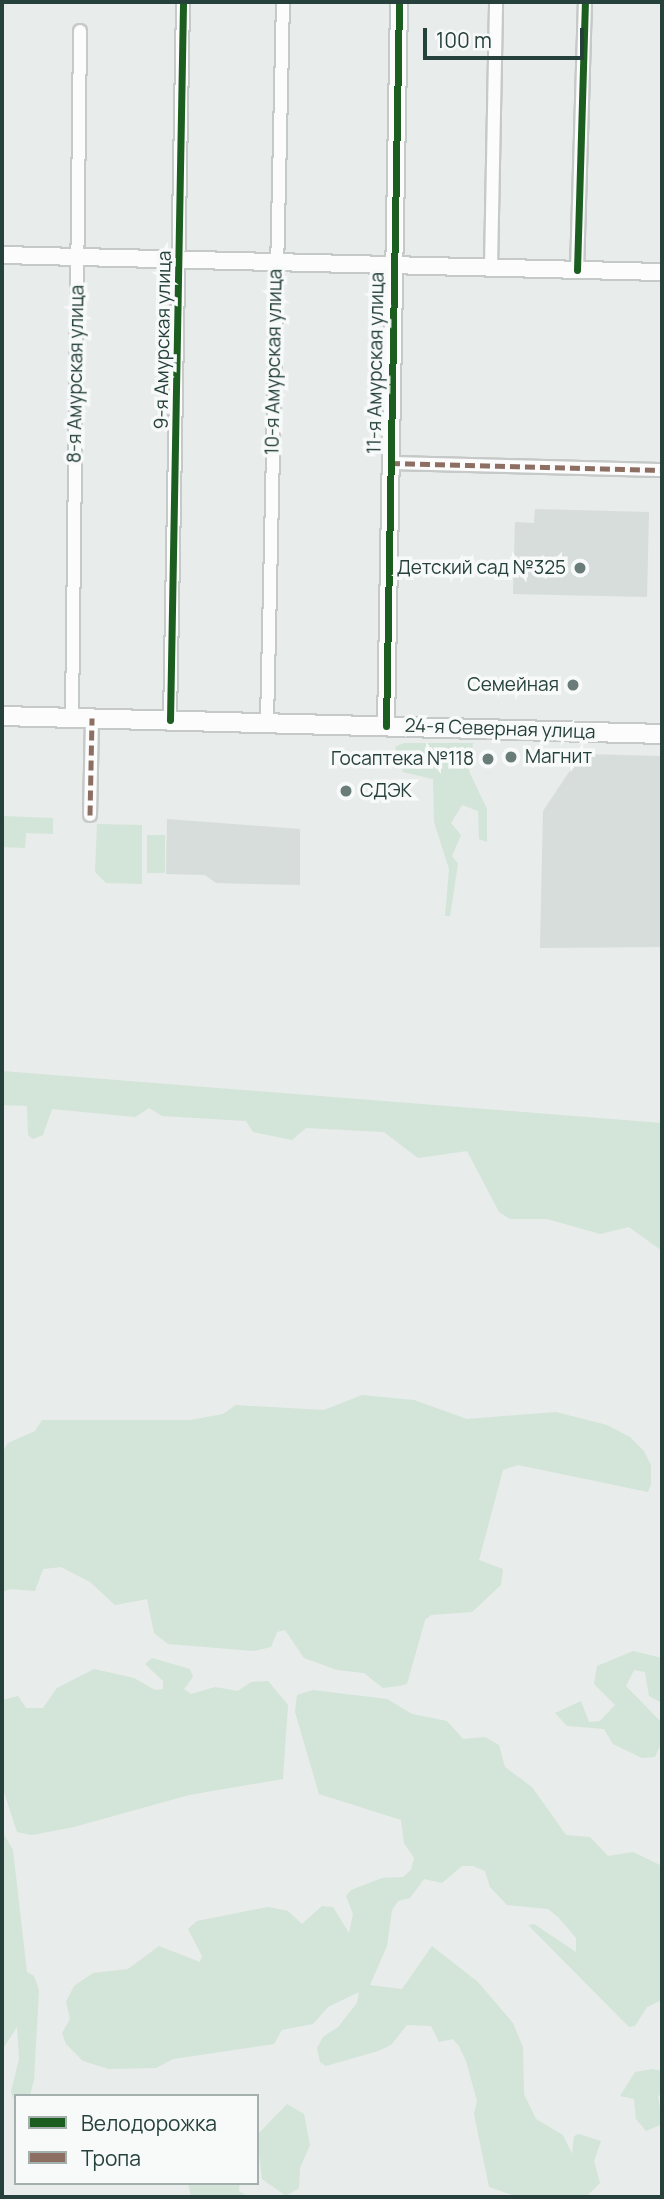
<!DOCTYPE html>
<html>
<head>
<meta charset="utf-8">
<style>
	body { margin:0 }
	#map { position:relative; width:664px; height:2199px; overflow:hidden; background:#e8ecea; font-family:Manrope,sans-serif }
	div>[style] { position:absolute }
	.built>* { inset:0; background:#d6ddda }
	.green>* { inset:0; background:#d3e4d9; transform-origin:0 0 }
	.roads { filter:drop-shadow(2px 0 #c5c9c8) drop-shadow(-2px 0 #c5c9c8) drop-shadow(0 2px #c5c9c8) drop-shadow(0 -2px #c5c9c8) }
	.minor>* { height:12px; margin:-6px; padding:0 6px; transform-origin:6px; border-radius:6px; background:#fcfcfc }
	.tertiary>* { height:16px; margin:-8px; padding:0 8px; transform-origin:8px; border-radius:8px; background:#fcfcfc }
	.secondary>* { height:18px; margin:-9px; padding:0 9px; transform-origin:9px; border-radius:9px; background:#fcfcfc }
	.quiet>* { height:5px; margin-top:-2.5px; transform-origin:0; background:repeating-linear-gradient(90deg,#8d6e63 0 10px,transparent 0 15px) }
	.cycleway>* { height:7px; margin:-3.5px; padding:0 3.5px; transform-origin:3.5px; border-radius:3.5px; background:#1b5e20 }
	.dots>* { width:19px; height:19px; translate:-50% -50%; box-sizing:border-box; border:4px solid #f7faf9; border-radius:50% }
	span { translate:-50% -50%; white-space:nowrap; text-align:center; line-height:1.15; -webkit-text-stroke:7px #f7faf9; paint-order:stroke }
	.street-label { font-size:19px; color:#26403b }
	.poi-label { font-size:19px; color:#26403b }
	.right { translate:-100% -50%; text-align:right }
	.left { translate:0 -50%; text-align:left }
	.frame { position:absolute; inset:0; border:4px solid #26403b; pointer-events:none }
	.legend { position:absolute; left:14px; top:2094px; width:245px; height:91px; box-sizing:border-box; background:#f7faf9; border:2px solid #a3b0ad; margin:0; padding:9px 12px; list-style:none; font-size:21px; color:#26403b }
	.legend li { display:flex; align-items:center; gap:14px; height:35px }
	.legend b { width:35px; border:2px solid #a3b0ad }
	.scale { position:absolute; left:423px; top:28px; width:161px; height:32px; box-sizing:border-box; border:4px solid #26403b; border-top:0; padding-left:9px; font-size:21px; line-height:24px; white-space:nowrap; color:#26403b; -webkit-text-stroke:5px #f7faf9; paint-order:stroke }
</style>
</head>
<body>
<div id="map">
	<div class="built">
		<i style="clip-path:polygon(535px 509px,649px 512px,647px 597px,513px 594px,515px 522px,534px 523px)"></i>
		<i style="clip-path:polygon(581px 754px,662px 756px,662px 947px,540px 948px,543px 811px)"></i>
		<i style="clip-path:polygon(167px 819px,300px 829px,300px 885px,216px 883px,205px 875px,166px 874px)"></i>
	</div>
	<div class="green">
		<i style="clip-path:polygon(404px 743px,473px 743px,469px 771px,487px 809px,487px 842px,479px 839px,478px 811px,462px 805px,451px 823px,461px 835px,452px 856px,458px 864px,450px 916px,445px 916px,449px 869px,434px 822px,433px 779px,403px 772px,395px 747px)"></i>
		<i style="clip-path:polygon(2px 816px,53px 818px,53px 834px,26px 833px,25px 848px,2px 847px)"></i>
		<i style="clip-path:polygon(97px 824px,142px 825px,142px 884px,106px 883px,95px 872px)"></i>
		<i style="left:147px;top:835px;width:18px;height:38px"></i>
		<i style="clip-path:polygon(2px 1071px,662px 1123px,662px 1251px,629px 1227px,600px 1234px,547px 1219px,510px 1219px,499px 1212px,467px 1151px,418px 1158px,384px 1132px,306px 1128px,292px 1140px,253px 1132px,246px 1121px,162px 1116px,149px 1108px,135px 1117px,52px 1109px,43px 1135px,33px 1139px,28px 1135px,27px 1106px,2px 1105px)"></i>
		<i style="clip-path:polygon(362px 1395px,414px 1400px,467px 1419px,556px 1412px,607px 1425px,630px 1437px,644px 1451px,651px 1465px,651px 1484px,648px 1492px,518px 1465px,503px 1470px,479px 1560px,503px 1569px,501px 1585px,472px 1612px,431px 1615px,425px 1620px,407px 1684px,399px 1686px,383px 1688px,364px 1673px,337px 1670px,304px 1658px,285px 1630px,277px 1632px,271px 1647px,254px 1651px,168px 1644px,154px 1633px,147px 1599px,115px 1605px,90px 1582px,61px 1567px,43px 1569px,35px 1591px,10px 1589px,3px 1592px,2px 1600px,2px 1453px,8px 1443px,35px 1431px,42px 1420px,190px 1420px,223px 1414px,236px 1405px,324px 1410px)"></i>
		<i style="clip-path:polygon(633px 1651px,662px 1658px,662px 1703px,649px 1696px,645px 1672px,634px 1670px,626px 1686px,662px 1723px,662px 1742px,655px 1757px,642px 1758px,613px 1744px,604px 1729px,567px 1726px,555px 1713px,581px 1701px,589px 1722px,600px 1721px,615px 1705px,594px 1684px,597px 1666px)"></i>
		<i style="clip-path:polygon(152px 1658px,190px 1669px,193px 1677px,184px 1689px,191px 1694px,215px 1687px,238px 1691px,251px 1682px,268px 1681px,288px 1705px,283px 1779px,189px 1795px,74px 1827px,32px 1835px,17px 1832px,2px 1786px,2px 1700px,18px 1696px,26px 1708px,43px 1708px,57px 1688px,94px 1669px,134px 1678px,155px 1690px,163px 1689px,163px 1681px,145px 1664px)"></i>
		<i style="clip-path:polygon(313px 1690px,387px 1699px,412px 1714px,447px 1721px,463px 1739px,485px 1737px,499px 1745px,505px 1767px,532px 1787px,566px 1835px,590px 1837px,608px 1856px,633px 1852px,662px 1866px,662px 2000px,647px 2007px,635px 2026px,629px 2027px,528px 1925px,534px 1924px,576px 1952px,576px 1938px,558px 1917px,548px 1909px,507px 1905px,490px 1887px,485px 1871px,473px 1866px,462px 1866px,442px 1883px,424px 1879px,410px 1898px,398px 1901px,392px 1910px,387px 1946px,370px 1985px,402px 1989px,432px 1946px,478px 1982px,513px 2023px,523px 2047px,524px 2094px,536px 2119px,563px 2135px,572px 2154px,574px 2136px,579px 2134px,601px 2141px,594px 2161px,600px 2183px,586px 2197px,518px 2197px,489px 2187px,474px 2114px,477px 2101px,466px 2061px,459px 2046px,453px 2039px,439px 2042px,431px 2026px,407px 2025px,391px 2045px,378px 2051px,326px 2066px,320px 2062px,317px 2048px,323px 2037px,338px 2027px,357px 2003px,359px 1992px,328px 2007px,313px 2024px,282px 2030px,274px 2044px,173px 2059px,156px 2068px,109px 2069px,83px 2061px,66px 2044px,62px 2033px,70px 2019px,66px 2002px,74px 1986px,93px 1973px,128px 1969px,159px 1946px,200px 1962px,202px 1956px,188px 1929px,197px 1921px,268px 1907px,288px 1911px,302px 1924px,322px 1906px,333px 1907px,349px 1933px,353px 1914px,346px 1896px,351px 1890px,382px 1878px,403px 1877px,411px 1870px,414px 1858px,404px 1843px,401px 1820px,319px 1794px,295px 1712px,297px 1695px)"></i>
		<i style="clip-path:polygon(2px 1831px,13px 1850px,27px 1972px,34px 1976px,39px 1990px,34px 2080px,30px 2095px,16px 2096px,16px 2104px,11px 2092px,19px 2059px,17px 2027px,4px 2047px,2px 2094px)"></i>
		<i style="clip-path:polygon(652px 2069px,662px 2071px,662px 2094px,658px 2096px,662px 2124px,646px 2131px,636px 2119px,634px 2099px,620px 2096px,635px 2072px)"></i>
		<i style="clip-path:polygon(287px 2104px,304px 2114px,310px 2145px,300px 2168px,299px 2188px,286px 2196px,262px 2179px,257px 2135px)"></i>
		<i style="clip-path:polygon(188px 2183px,240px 2183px,239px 2191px,248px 2197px,191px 2197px)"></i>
	</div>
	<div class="roads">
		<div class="minor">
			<i style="left:491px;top:267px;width:265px;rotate:-88.9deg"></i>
			<i style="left:577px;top:270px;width:268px;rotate:-88.3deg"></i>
			<i style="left:390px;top:463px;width:272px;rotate:1.5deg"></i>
			<i style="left:72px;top:717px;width:686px;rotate:-89.33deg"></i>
			<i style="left:170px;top:720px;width:718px;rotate:-88.96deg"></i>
			<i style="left:267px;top:722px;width:720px;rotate:-88.73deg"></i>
			<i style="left:90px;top:815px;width:97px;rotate:-88.8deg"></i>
		</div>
		<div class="tertiary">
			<i style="left:2px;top:255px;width:660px;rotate:1.48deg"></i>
			<i style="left:386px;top:726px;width:724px;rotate:-88.97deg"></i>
		</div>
		<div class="secondary">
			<i style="left:2px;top:716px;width:660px;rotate:1.56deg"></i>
		</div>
	</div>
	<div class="quiet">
		<i style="left:390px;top:463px;width:272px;rotate:1.5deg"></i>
		<i style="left:90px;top:815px;width:97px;rotate:-88.8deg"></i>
	</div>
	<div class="cycleway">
		<i style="left:577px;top:270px;width:268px;rotate:-88.3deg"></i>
		<i style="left:170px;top:720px;width:718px;rotate:-88.96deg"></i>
		<i style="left:386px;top:726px;width:724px;rotate:-88.97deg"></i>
	</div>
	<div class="dots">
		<i style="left:580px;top:568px;background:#6a7c78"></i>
		<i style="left:573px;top:685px;background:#6a7c78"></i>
		<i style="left:511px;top:757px;background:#6a7c78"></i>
		<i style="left:488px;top:759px;background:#6a7c78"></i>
		<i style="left:346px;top:791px;background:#6a7c78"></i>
	</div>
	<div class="street-label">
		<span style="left:163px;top:340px;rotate:-89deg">9-я Амурская улица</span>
		<span style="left:274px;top:362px;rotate:-89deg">10-я Амурская улица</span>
		<span style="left:376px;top:363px;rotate:-89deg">11-я Амурская улица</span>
		<span style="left:76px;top:374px;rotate:-89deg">8-я Амурская улица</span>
		<span style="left:500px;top:729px;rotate:2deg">24-я Северная улица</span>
	</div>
	<div class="poi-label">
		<span class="right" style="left:566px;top:568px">Детский сад №325</span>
		<span class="right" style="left:559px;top:685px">Семейная</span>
		<span class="left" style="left:525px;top:757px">Магнит</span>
		<span class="right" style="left:474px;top:759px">Госаптека №118</span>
		<span class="left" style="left:360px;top:791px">СДЭК</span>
	</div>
	<div class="frame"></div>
	<ul class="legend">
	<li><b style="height:9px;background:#1b5e20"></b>Велодорожка</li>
	<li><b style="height:9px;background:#8d6e63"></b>Тропа</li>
	</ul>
	<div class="scale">100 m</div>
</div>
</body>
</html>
